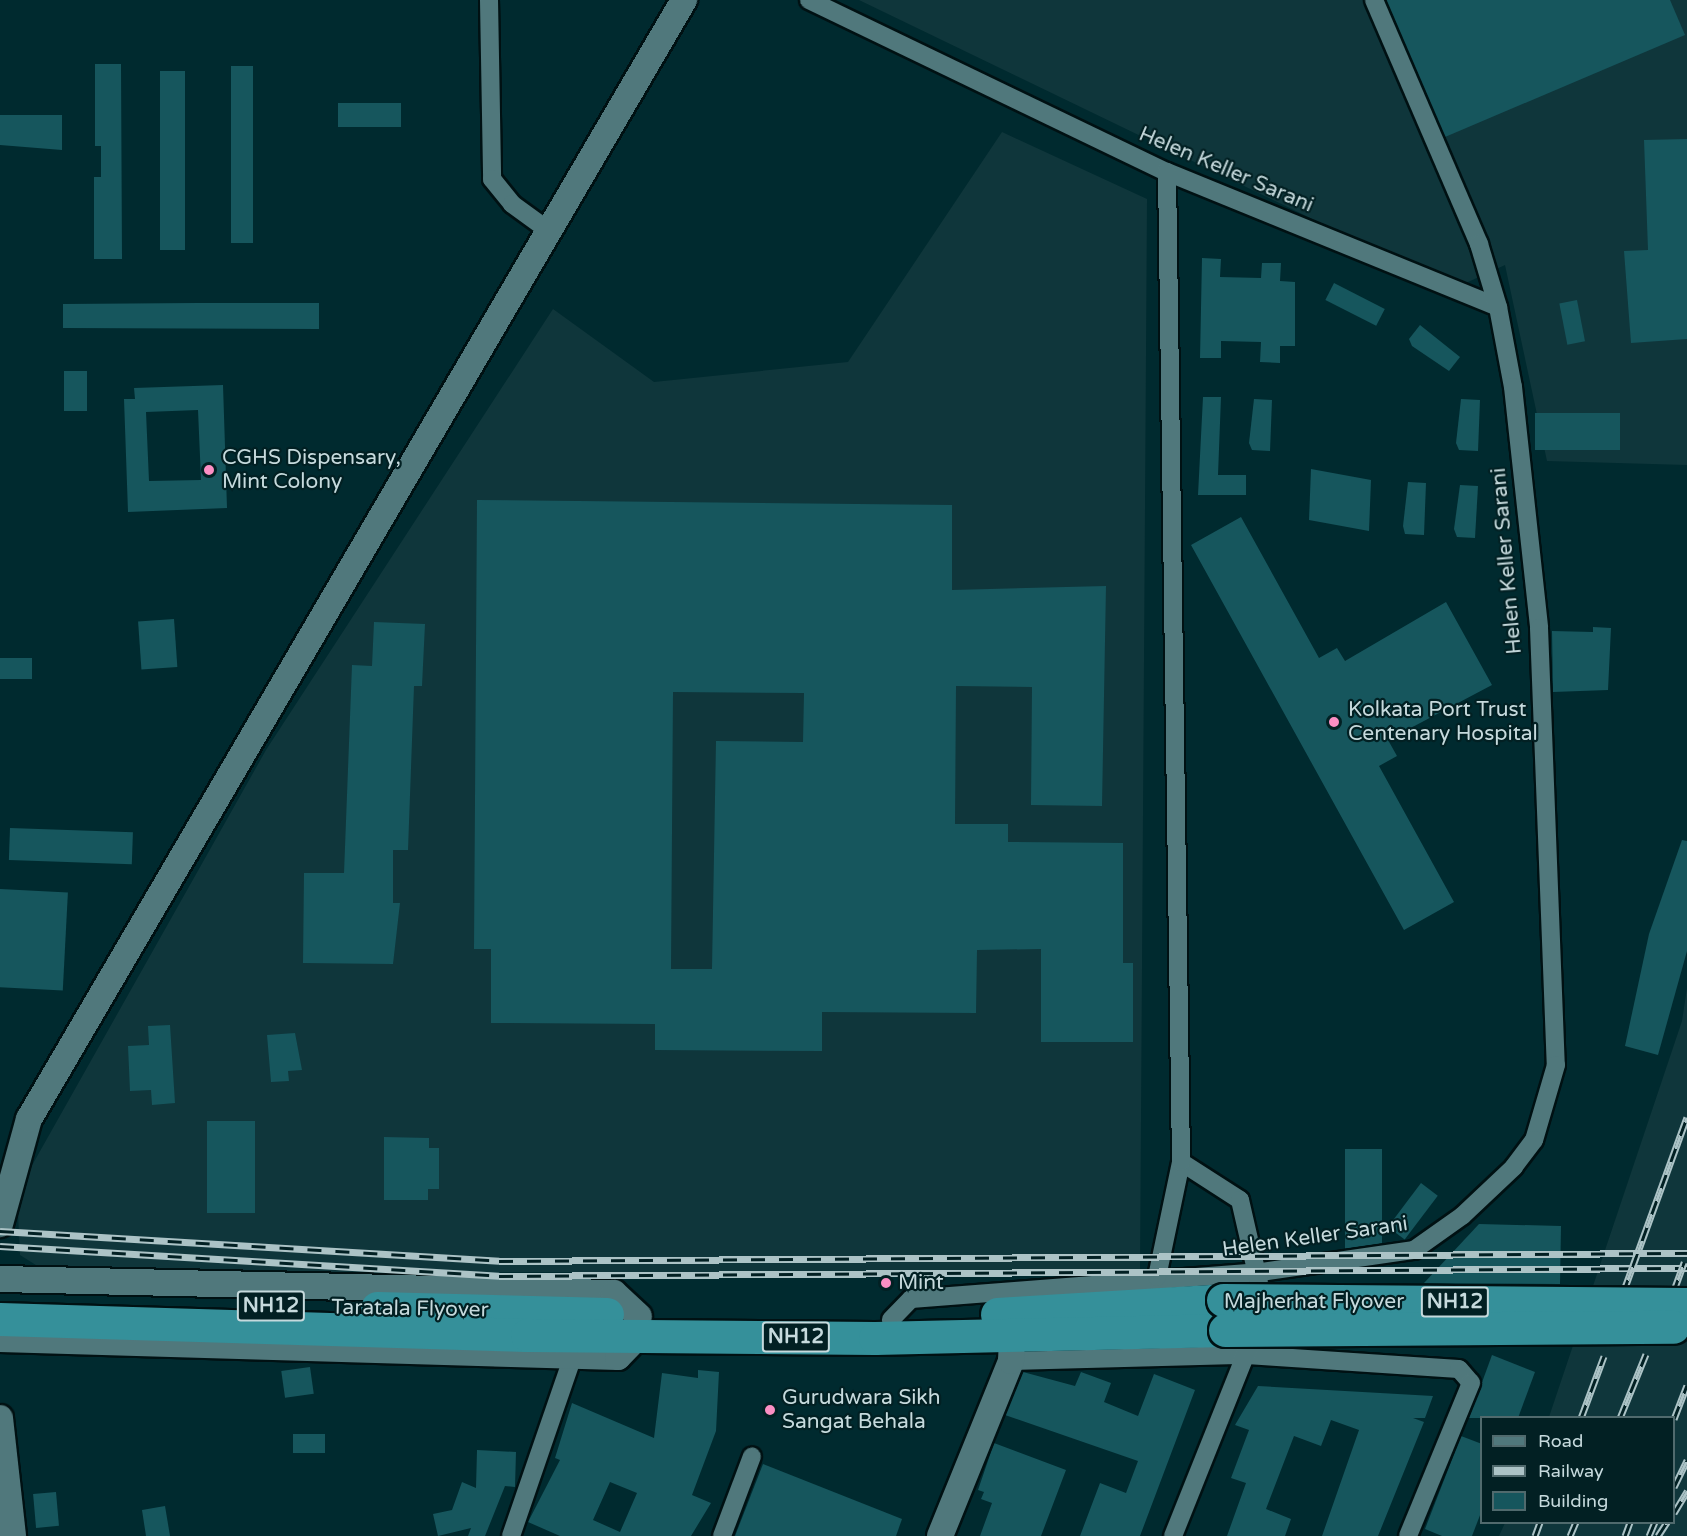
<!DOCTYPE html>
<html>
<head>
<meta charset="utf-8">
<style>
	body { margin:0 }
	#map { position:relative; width:1687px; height:1536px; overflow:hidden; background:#002a2f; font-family:"Varela Round",sans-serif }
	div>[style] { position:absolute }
	.built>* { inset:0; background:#0f363b }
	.building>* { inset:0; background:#16565d; transform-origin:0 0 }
	.roads { filter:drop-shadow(2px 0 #001113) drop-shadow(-2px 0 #001113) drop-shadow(0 2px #001113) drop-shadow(0 -2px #001113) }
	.street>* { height:18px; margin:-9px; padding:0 9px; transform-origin:9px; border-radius:9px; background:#50787c }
	.secondary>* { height:26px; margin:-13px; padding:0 13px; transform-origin:13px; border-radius:13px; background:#50787c }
	.highway>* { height:33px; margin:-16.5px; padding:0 16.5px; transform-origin:16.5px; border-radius:16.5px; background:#35909a }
	.rail>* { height:7px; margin-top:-3.5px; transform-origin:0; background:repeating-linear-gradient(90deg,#022023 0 14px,#acc3c6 0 28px); box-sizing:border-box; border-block:2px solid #acc3c6 }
	.bridges { filter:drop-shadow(2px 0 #001113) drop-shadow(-2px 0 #001113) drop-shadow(0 2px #001113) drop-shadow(0 -2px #001113) }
	.highway-bridge>* { height:33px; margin:-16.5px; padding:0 16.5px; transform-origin:16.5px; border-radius:16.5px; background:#35909a }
	.dots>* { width:16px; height:16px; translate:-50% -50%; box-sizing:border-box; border:3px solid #022023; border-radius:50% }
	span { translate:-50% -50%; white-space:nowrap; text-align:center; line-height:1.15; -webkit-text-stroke:4.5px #022023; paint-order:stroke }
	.shield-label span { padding:2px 4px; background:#022023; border:2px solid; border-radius:4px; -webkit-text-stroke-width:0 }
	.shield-label { font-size:20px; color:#c6dadd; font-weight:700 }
	.street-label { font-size:21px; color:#c6dadd }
	.poi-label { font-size:21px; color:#c6dadd }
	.left { translate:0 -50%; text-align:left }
	.legend { position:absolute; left:1480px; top:1416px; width:195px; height:108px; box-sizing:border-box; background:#022023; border:2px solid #506a6d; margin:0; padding:8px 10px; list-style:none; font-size:18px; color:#c6dadd }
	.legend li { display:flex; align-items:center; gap:12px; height:30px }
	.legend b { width:30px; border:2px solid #506a6d }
</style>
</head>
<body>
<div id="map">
	<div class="built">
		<i style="clip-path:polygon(859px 0,1687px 0,1687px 465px,1547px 461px,1505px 265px,1455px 288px)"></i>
		<i style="clip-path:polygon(1002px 132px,1147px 199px,1140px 1272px,47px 1272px,20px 1255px,17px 1192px,266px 750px,553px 309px,654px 382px,848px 362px)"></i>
		<i style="clip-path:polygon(1687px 988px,1687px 1536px,1499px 1536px,1505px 1523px,1674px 1522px,1674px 1418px,1549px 1417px,1682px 1021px)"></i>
	</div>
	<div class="building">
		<i style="clip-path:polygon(1386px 0,1670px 0,1685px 35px,1445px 137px)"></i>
		<i style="clip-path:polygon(95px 64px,121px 64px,122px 259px,94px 259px,94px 177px,101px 177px,101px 146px,95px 146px)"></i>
		<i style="left:231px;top:66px;width:22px;height:177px"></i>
		<i style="left:160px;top:71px;width:25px;height:179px"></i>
		<i style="left:338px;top:103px;width:63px;height:24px"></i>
		<i style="clip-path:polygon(0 115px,62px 115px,62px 150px,0 145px)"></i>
		<i style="clip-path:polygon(1687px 139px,1687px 339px,1631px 343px,1624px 251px,1648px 250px,1644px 140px)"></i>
		<i style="clip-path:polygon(1202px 258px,1221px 259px,1220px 277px,1261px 278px,1262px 263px,1281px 263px,1280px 281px,1295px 282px,1295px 346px,1280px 346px,1280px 363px,1260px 362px,1261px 342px,1221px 341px,1221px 358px,1200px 358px)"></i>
		<i style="left:1334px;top:283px;width:57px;height:19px;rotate:27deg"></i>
		<i style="left:1577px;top:300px;width:42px;height:18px;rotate:79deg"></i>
		<i style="clip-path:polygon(196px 303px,319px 303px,319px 329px,63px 328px,63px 304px)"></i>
		<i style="clip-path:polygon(1420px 325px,1460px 357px,1449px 371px,1412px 346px,1409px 339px)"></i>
		<i style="left:64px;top:371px;width:23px;height:40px"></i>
		<i style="clip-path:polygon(evenodd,223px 385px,227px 508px,128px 512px,124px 399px,135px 399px,134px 388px,223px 385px,198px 410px,201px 480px,149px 481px,146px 412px,198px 410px)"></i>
		<i style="clip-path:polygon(1203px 397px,1221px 397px,1218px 475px,1246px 475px,1246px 495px,1198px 495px)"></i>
		<i style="clip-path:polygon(1254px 399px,1272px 400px,1270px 451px,1252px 450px,1249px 443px)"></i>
		<i style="clip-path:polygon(1461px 399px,1480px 400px,1478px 451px,1459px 450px,1456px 443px)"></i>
		<i style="left:1535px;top:413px;width:85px;height:37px"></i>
		<i style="clip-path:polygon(1311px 469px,1371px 480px,1369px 531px,1309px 520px)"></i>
		<i style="clip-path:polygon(1408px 482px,1426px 483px,1424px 535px,1405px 534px,1403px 526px)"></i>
		<i style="clip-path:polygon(1460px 485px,1478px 486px,1475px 538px,1457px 537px,1454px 529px)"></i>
		<i style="clip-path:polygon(evenodd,477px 500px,952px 505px,952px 590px,1106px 586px,1102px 806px,1031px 805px,1032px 687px,956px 686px,955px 824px,1008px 824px,1008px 842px,1123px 843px,1123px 963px,1133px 963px,1133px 1042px,1041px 1042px,1041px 949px,977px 950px,976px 1013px,822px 1012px,822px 1051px,655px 1050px,655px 1024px,491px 1023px,491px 949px,474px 949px,477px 500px,673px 692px,804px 693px,803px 742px,716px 741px,712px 969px,671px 969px,673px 692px)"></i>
		<i style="clip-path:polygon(1241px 517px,1319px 658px,1337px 648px,1345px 661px,1446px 602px,1492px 685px,1388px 740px,1397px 756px,1379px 766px,1454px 902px,1404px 930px,1191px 545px)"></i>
		<i style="left:174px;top:619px;width:48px;height:36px;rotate:86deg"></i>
		<i style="clip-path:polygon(374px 622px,425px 624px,422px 686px,414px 686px,408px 850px,393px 850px,393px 903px,400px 903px,393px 964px,303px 963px,304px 873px,344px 873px,352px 665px,372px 666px)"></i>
		<i style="clip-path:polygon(1593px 627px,1611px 628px,1608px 690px,1553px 692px,1552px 631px,1593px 632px)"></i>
		<i style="left:0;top:658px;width:32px;height:21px"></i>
		<i style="left:10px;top:828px;width:123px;height:32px;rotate:2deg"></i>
		<i style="clip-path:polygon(1682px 840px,1687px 841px,1687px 951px,1658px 1055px,1625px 1046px,1649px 934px)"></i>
		<i style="left:0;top:889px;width:68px;height:98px;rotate:3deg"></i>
		<i style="clip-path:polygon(170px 1025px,175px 1103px,152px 1105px,151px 1090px,130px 1091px,128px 1046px,149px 1045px,148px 1026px)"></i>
		<i style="clip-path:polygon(295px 1033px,302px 1070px,288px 1071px,289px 1081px,271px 1082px,267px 1035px)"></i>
		<i style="left:207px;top:1121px;width:48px;height:92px"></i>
		<i style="clip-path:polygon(384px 1137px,429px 1138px,429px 1148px,439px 1148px,439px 1189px,428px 1189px,428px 1200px,384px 1200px)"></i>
		<i style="left:1345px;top:1149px;width:37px;height:100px"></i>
		<i style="left:1421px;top:1183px;width:21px;height:55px;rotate:37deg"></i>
		<i style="clip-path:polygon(1479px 1224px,1561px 1226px,1560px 1284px,1424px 1283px)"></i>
		<i style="clip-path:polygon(1492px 1355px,1535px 1372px,1518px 1418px,1469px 1418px)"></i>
		<i style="left:310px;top:1367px;width:27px;height:29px;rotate:82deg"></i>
		<i style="clip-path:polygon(evenodd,698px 1370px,719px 1372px,716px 1431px,692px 1495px,711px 1503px,691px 1536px,560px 1536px,528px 1522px,560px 1460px,555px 1458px,572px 1403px,654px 1438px,662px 1373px,698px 1378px,698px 1370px,610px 1482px,637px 1493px,620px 1532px,593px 1520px,610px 1482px)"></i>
		<i style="clip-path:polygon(1023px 1372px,1075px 1386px,1081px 1372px,1111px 1383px,1104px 1402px,1138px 1416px,1154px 1374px,1195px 1390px,1140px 1536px,1080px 1536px,1100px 1483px,1126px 1493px,1138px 1461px,1005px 1415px)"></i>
		<i style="clip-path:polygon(1258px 1386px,1433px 1396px,1425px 1418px,1413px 1418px,1424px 1422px,1378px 1536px,1322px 1536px,1359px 1430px,1331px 1420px,1321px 1446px,1294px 1436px,1266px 1509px,1291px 1519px,1285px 1536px,1227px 1536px,1246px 1483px,1231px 1478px,1249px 1430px,1235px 1425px)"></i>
		<i style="left:293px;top:1434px;width:32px;height:19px"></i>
		<i style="clip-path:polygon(1461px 1436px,1482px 1444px,1482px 1510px,1472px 1536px,1442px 1536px,1425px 1529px)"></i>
		<i style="clip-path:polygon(994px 1443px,1066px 1470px,1041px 1536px,980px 1536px,992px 1503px,981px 1499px,984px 1492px,978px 1490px)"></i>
		<i style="clip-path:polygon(477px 1450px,516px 1452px,515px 1487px,505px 1486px,485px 1536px,468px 1536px,471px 1528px,438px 1536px,433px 1514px,452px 1510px,462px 1482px,476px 1488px)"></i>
		<i style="clip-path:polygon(763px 1464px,902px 1519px,896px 1536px,735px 1536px)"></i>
		<i style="left:56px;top:1492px;width:34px;height:23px;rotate:85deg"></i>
		<i style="clip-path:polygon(165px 1506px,170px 1536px,146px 1536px,142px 1510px)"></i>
	</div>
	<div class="roads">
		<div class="street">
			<i style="left:489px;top:0;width:179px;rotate:89deg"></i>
			<i style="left:492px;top:179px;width:32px;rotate:51deg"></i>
			<i style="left:512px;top:204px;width:46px;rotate:36.1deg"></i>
			<i style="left:809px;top:0;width:397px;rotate:25.7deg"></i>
			<i style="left:1167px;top:172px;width:357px;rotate:22.2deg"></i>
			<i style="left:1498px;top:307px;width:81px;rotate:79.4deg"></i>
			<i style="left:1513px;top:387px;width:242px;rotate:83.8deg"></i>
			<i style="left:1539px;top:628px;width:437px;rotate:87.8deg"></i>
			<i style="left:1556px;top:1065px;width:78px;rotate:106.3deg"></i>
			<i style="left:1534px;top:1140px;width:34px;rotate:127deg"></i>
			<i style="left:1514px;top:1167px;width:71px;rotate:136.7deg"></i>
			<i style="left:1462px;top:1216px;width:59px;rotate:144.7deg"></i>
			<i style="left:1414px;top:1250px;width:155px;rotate:171.8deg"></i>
			<i style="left:1261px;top:1272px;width:351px;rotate:175.6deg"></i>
			<i style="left:911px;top:1299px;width:29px;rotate:134deg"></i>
			<i style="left:1374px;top:0;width:266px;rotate:66.7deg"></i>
			<i style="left:1479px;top:244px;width:66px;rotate:73.2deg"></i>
			<i style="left:1181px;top:1162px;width:70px;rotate:32.8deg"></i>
			<i style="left:1240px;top:1200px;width:85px;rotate:77.1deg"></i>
			<i style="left:1157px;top:1277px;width:117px;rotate:-78.2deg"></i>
			<i style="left:1181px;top:1162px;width:990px;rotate:-90.81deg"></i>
			<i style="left:1011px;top:1361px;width:236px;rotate:-1.5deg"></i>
			<i style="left:1247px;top:1355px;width:212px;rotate:3.8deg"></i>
			<i style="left:1459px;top:1369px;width:18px;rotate:49deg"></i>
			<i style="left:1471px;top:1383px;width:165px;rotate:112.4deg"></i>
			<i style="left:511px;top:1536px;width:190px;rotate:-71deg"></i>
			<i style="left:722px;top:1536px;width:85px;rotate:-69.4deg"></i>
			<i style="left:1173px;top:1536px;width:205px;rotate:-68.2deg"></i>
		</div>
		<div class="secondary">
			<i style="left:0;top:1224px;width:109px;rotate:-74.6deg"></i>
			<i style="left:29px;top:1119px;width:1297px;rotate:-59.66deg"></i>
			<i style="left:0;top:1279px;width:614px;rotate:1.31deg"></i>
			<i style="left:614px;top:1293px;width:34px;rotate:43deg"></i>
			<i style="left:0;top:1339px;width:618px;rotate:1.67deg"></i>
			<i style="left:618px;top:1357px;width:30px;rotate:-46deg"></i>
			<i style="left:0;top:1418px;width:119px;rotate:83.7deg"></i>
			<i style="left:940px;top:1536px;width:189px;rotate:-67.9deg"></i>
			<i style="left:1011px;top:1361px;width:45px;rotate:-87.5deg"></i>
		</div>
		<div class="highway">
			<i style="left:377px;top:1308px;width:230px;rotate:1.5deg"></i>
			<i style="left:997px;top:1314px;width:226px;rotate:-3.5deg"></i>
			<i style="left:0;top:1319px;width:527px;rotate:1.74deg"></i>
			<i style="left:527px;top:1335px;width:348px;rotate:0.5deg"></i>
			<i style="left:875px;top:1338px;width:350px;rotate:-1.3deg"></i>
		</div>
	</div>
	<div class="rail">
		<i style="left:0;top:1231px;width:500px;rotate:3.4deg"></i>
		<i style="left:499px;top:1261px;width:1188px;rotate:-0.39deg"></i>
		<i style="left:0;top:1246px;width:500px;rotate:3.4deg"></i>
		<i style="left:499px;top:1276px;width:1188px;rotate:-0.39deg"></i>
		<i style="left:1623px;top:1293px;width:187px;rotate:-70deg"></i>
		<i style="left:1673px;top:1293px;width:33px;rotate:-70deg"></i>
		<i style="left:1581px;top:1418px;width:66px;rotate:-69.6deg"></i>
		<i style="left:1620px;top:1418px;width:69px;rotate:-67.9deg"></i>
		<i style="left:1674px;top:1419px;width:36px;rotate:-69deg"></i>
		<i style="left:1674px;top:1487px;width:30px;rotate:-64deg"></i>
		<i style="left:1674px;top:1513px;width:26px;rotate:-59deg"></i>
		<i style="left:1535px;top:1536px;width:15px;rotate:-70deg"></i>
		<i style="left:1570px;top:1536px;width:15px;rotate:-67deg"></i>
		<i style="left:1625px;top:1536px;width:15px;rotate:-70deg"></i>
		<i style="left:1649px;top:1536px;width:15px;rotate:-67deg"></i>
		<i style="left:1658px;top:1536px;width:17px;rotate:-57deg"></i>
	</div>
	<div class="bridges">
		<div class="highway-bridge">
			<i style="left:1223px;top:1300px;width:464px;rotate:0.5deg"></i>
			<i style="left:1225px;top:1330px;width:448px;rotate:-0.4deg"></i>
		</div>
	</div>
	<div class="dots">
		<i style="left:209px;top:470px;background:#fb8fc4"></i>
		<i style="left:1334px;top:722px;background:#fb8fc4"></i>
		<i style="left:886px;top:1283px;background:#fb8fc4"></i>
		<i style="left:770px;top:1410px;background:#fb8fc4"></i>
	</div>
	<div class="shield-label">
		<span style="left:1455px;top:1302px">NH12</span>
		<span style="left:271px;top:1306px">NH12</span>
		<span style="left:796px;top:1337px">NH12</span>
	</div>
	<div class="street-label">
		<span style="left:1226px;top:170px;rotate:23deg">Helen Keller Sarani</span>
		<span style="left:1507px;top:561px;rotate:-95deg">Helen Keller Sarani</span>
		<span style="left:1315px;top:1237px;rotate:-8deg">Helen Keller Sarani</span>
		<span style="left:1314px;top:1302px">Majherhat Flyover</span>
		<span style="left:410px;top:1309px;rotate:1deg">Taratala Flyover</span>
	</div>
	<div class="poi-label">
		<span class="left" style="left:222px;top:470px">CGHS Dispensary,<br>Mint Colony</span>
		<span class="left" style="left:1348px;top:722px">Kolkata Port Trust<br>Centenary Hospital</span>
		<span class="left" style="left:898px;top:1283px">Mint</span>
		<span class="left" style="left:782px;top:1410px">Gurudwara Sikh<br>Sangat Behala</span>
	</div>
	<ul class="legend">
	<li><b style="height:8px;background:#50787c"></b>Road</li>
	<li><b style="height:8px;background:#acc3c6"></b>Railway</li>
	<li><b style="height:16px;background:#16565d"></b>Building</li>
	</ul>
</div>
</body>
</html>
